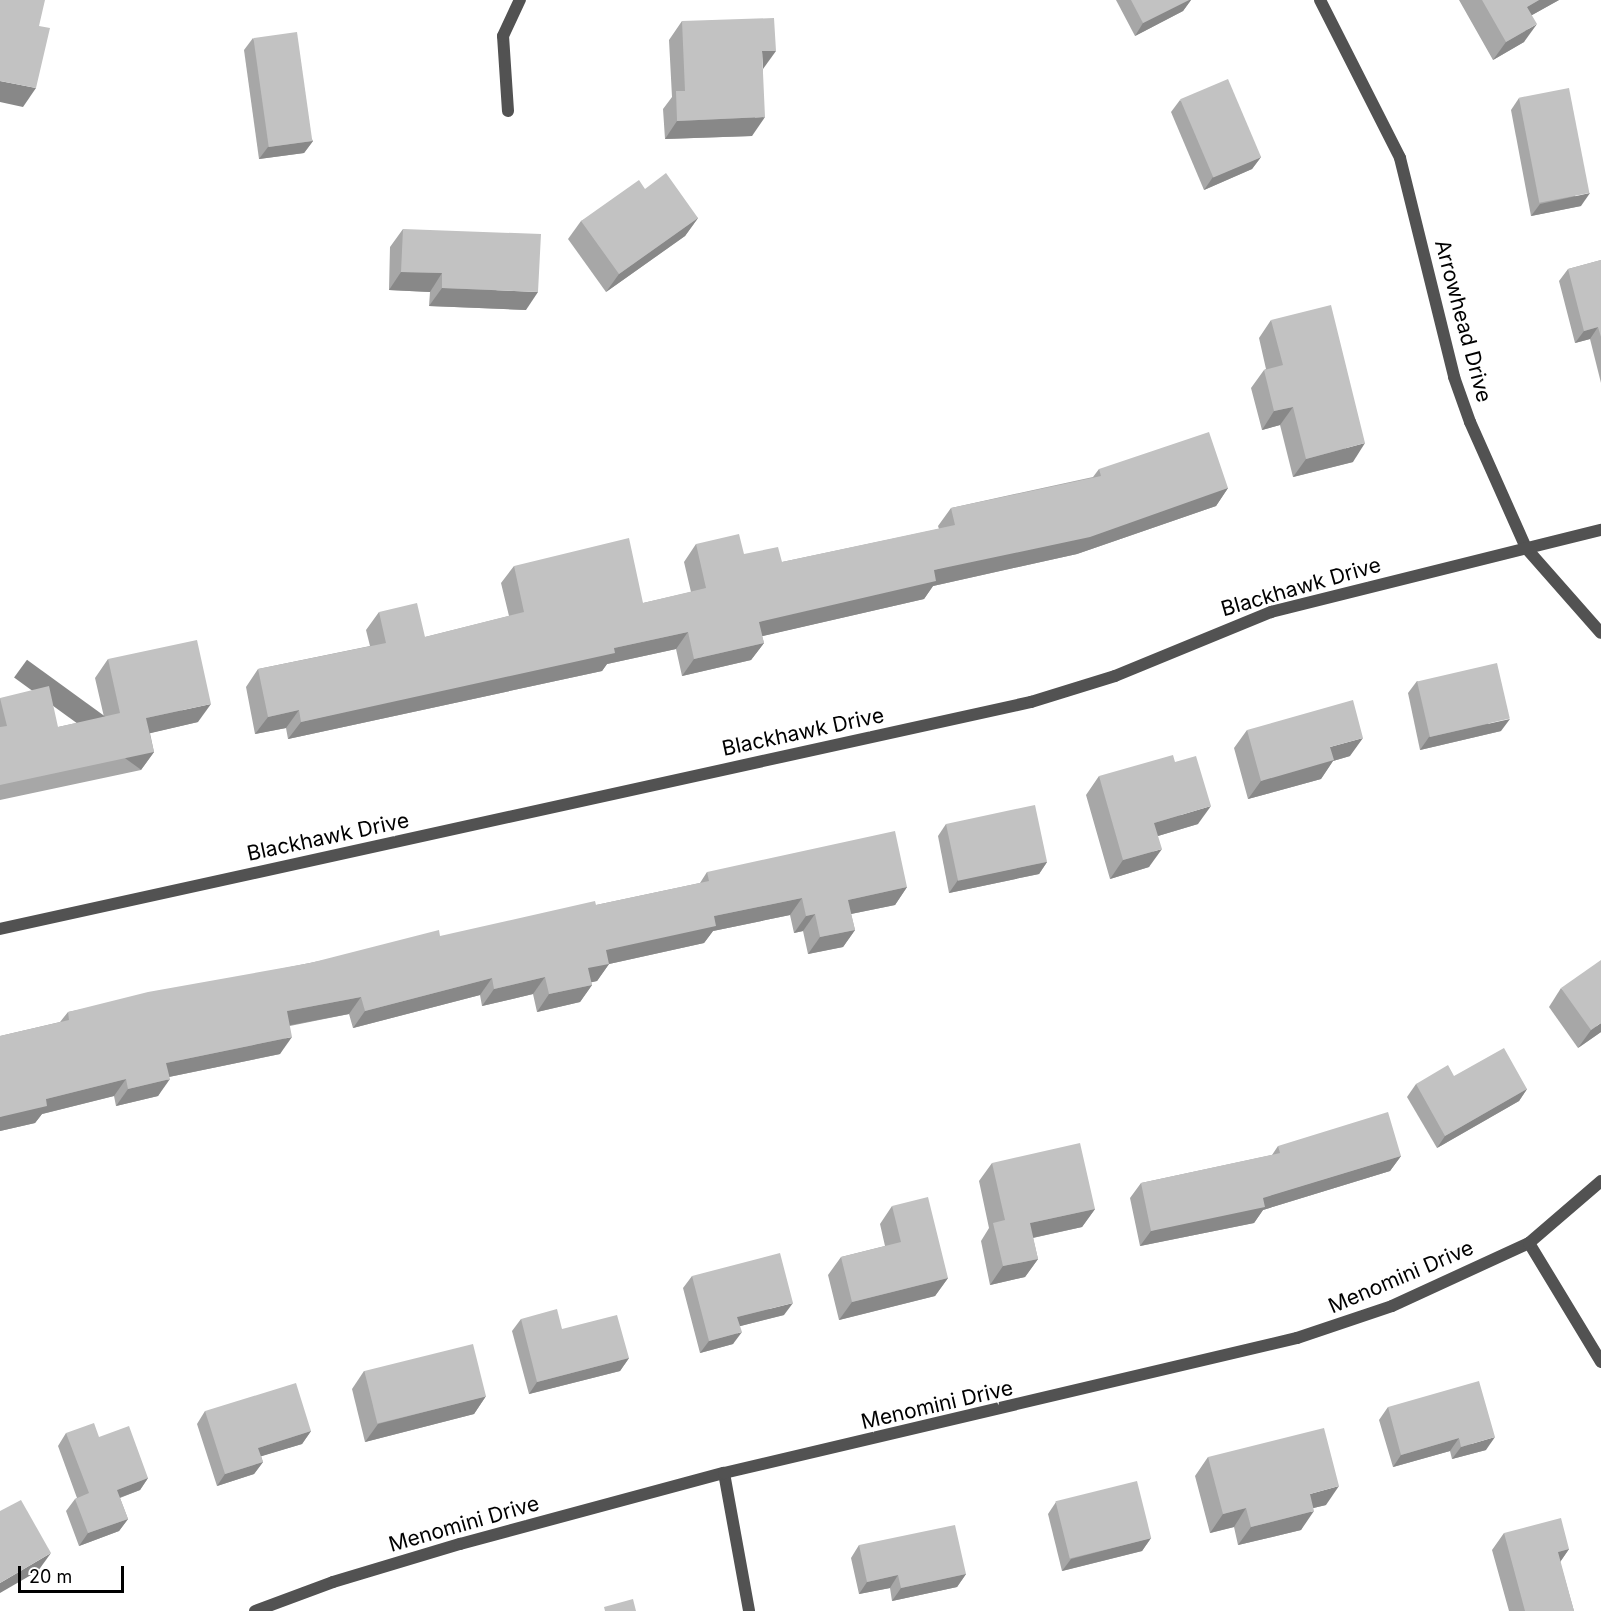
<!DOCTYPE html>
<html>
<head>
<meta charset="utf-8">
<style>
	body { margin:0 }
	#map { position:relative; width:1601px; height:1611px; overflow:hidden; background:#fff; font-family:Inter,sans-serif }
	div>[style] { position:absolute }
	.street>* { height:12px; margin:-6px; padding:0 6px; transform-origin:6px; border-radius:6px; background:#525252 }
	.wall>* { inset:0; background:#a7a7a7 }
	.shaded-wall>* { inset:0; background:#888; transform-origin:0 0 }
	.building>* { inset:0; background:#c2c2c2; transform-origin:0 0 }
	span { translate:-50% -50%; white-space:nowrap; text-align:center; line-height:1.15; -webkit-text-stroke:4.5px #fff; paint-order:stroke }
	.street-label { font-size:21px; color:#000 }
	.scale { position:absolute; left:18px; top:1566px; width:106px; height:27px; box-sizing:border-box; border:3px solid #000; border-top:0; padding-left:8px; font-size:18px; line-height:21px; white-space:nowrap; color:#000; -webkit-text-stroke:4px #fff; paint-order:stroke }
</style>
</head>
<body>
<div id="map">
	<div class="street">
		<i style="left:1320px;top:0;width:177px;rotate:63.1deg"></i>
		<i style="left:1400px;top:158px;width:226px;rotate:76.1deg"></i>
		<i style="left:1454px;top:377px;width:48px;rotate:70.4deg"></i>
		<i style="left:1470px;top:422px;width:138px;rotate:66deg"></i>
		<i style="left:1526px;top:548px;width:113px;rotate:48.6deg"></i>
		<i style="left:508px;top:111px;width:75px;rotate:-93.8deg"></i>
		<i style="left:503px;top:36px;width:40px;rotate:-65deg"></i>
		<i style="left:0;top:929px;width:1056px;rotate:-12.42deg"></i>
		<i style="left:1031px;top:702px;width:88px;rotate:-17.2deg"></i>
		<i style="left:1115px;top:676px;width:169px;rotate:-22.3deg"></i>
		<i style="left:1271px;top:612px;width:340px;rotate:-14deg"></i>
		<i style="left:1529px;top:1243px;width:139px;rotate:58.8deg"></i>
		<i style="left:724px;top:1473px;width:140px;rotate:79.7deg"></i>
		<i style="left:255px;top:1611px;width:83px;rotate:-20.4deg"></i>
		<i style="left:333px;top:1582px;width:133px;rotate:-16.7deg"></i>
		<i style="left:460px;top:1544px;width:273px;rotate:-15.1deg"></i>
		<i style="left:724px;top:1473px;width:589px;rotate:-13.26deg"></i>
		<i style="left:1297px;top:1338px;width:100px;rotate:-18.6deg"></i>
		<i style="left:1392px;top:1306px;width:151px;rotate:-24.7deg"></i>
		<i style="left:1529px;top:1243px;width:95px;rotate:-40.7deg"></i>
	</div>
	<div class="wall">
		<i style="clip-path:polygon(1116px 0,1191px 0,1183px 11px,1135px 36px)"></i>
		<i style="clip-path:polygon(1459px 0,1559px 0,1532px 15px,1524px 42px,1493px 60px)"></i>
		<i style="clip-path:polygon(682px 21px,763px 69px,752px 136px,665px 139px,663px 109px,672px 97px,669px 40px)"></i>
		<i style="clip-path:polygon(253px 38px,313px 141px,304px 153px,259px 159px,244px 50px)"></i>
		<i style="clip-path:polygon(1519px 98px,1581px 206px,1531px 216px,1511px 110px)"></i>
		<i style="clip-path:polygon(1180px 100px,1261px 157px,1252px 169px,1204px 190px,1171px 112px)"></i>
		<i style="clip-path:polygon(645px 189px,698px 218px,685px 236px,606px 292px,568px 239px,581px 221px)"></i>
		<i style="clip-path:polygon(403px 229px,526px 310px,429px 306px,430px 292px,389px 290px,390px 247px)"></i>
		<i style="clip-path:polygon(1601px 260px,1601px 383px,1590px 339px,1575px 343px,1559px 281px,1568px 269px)"></i>
		<i style="clip-path:polygon(1271px 320px,1353px 462px,1293px 477px,1280px 425px,1262px 430px,1251px 388px,1264px 370px,1266px 369px,1259px 338px)"></i>
		<i style="clip-path:polygon(1099px 469px,1228px 488px,1216px 506px,1077px 554px,933px 586px,924px 599px,762px 636px,764px 643px,751px 660px,682px 676px,676px 649px,607px 664px,602px 671px,288px 739px,286px 728px,255px 734px,246px 687px,258px 669px,370px 646px,366px 630px,379px 612px,425px 637px,509px 616px,501px 583px,514px 566px,643px 603px,691px 592px,684px 562px,696px 544px,782px 562px,939px 529px,938px 526px,951px 508px,1093px 477px)"></i>
		<i style="clip-path:polygon(108px 659px,198px 722px,150px 733px,154px 752px,141px 770px,0 800px,0 698px,58px 727px,104px 717px,95px 678px)"></i>
		<i style="clip-path:polygon(1417px 681px,1501px 731px,1420px 750px,1408px 693px)"></i>
		<i style="clip-path:polygon(1247px 730px,1350px 756px,1333px 761px,1321px 779px,1248px 799px,1234px 748px)"></i>
		<i style="clip-path:polygon(1099px 776px,1198px 824px,1158px 836px,1149px 867px,1110px 879px,1086px 795px)"></i>
		<i style="clip-path:polygon(946px 824px,1047px 862px,1039px 874px,949px 893px,938px 836px)"></i>
		<i style="clip-path:polygon(707px 872px,907px 887px,895px 905px,851px 914px,855px 930px,843px 947px,808px 954px,803px 931px,794px 933px,790px 915px,713px 931px,704px 943px,609px 964px,597px 981px,591px 982px,592px 985px,580px 1002px,537px 1012px,533px 994px,482px 1006px,480px 995px,353px 1028px,349px 1014px,290px 1026px,280px 1054px,169px 1077px,158px 1096px,116px 1106px,114px 1096px,42px 1114px,35px 1123px,0 1131px,0 1036px,60px 1022px,68px 1012px,596px 905px,700px 883px)"></i>
		<i style="clip-path:polygon(1561px 988px,1601px 1032px,1578px 1048px,1549px 1007px)"></i>
		<i style="clip-path:polygon(1454px 1076px,1527px 1089px,1519px 1101px,1437px 1148px,1407px 1097px,1416px 1084px)"></i>
		<i style="clip-path:polygon(1278px 1146px,1401px 1156px,1390px 1171px,1263px 1210px,1254px 1223px,1140px 1246px,1130px 1198px,1141px 1183px,1272px 1155px)"></i>
		<i style="clip-path:polygon(992px 1163px,1095px 1209px,1082px 1227px,1033px 1238px,1038px 1259px,1025px 1277px,990px 1285px,981px 1241px,989px 1228px,979px 1181px)"></i>
		<i style="clip-path:polygon(892px 1206px,948px 1278px,935px 1296px,839px 1320px,828px 1275px,841px 1257px,885px 1246px,880px 1224px)"></i>
		<i style="clip-path:polygon(692px 1276px,784px 1315px,740px 1326px,733px 1344px,700px 1353px,683px 1288px)"></i>
		<i style="clip-path:polygon(521px 1319px,562px 1329px,629px 1358px,620px 1371px,529px 1394px,512px 1331px)"></i>
		<i style="clip-path:polygon(364px 1371px,486px 1396px,474px 1414px,365px 1442px,352px 1389px)"></i>
		<i style="clip-path:polygon(1388px 1407px,1486px 1450px,1452px 1459px,1450px 1451px,1393px 1467px,1379px 1420px)"></i>
		<i style="clip-path:polygon(205px 1411px,311px 1431px,302px 1444px,261px 1456px,263px 1462px,254px 1474px,217px 1486px,197px 1424px)"></i>
		<i style="clip-path:polygon(66px 1433px,99px 1437px,148px 1478px,140px 1490px,120px 1498px,128px 1519px,119px 1531px,79px 1546px,66px 1511px,75px 1499px,77px 1498px,58px 1446px)"></i>
		<i style="clip-path:polygon(1208px 1457px,1326px 1505px,1313px 1508px,1301px 1530px,1238px 1545px,1234px 1527px,1210px 1533px,1195px 1476px)"></i>
		<i style="clip-path:polygon(1056px 1502px,1151px 1538px,1142px 1551px,1062px 1571px,1048px 1514px)"></i>
		<i style="clip-path:polygon(1504px 1533px,1569px 1549px,1560px 1562px,1574px 1611px,1509px 1611px,1492px 1550px)"></i>
		<i style="clip-path:polygon(859px 1545px,966px 1574px,957px 1587px,892px 1601px,890px 1588px,859px 1594px,851px 1558px)"></i>
	</div>
	<div class="shaded-wall">
		<i style="clip-path:polygon(1189px 0,1191px 0,1183px 11px,1135px 36px,1143px 23px)"></i>
		<i style="clip-path:polygon(1539px 0,1559px 0,1514px 25px,1527px 7px)"></i>
		<i style="clip-path:polygon(1537px 24px,1524px 42px,1493px 60px,1506px 42px)"></i>
		<i style="clip-path:polygon(762px 51px,776px 51px,763px 69px)"></i>
		<i style="clip-path:polygon(0 81px,36px 88px,23px 107px,0 102px)"></i>
		<i style="clip-path:polygon(765px 117px,752px 136px,665px 139px,677px 121px)"></i>
		<i style="clip-path:polygon(313px 141px,304px 153px,259px 159px,268px 147px)"></i>
		<i style="clip-path:polygon(1261px 157px,1252px 169px,1204px 190px,1213px 177px)"></i>
		<i style="clip-path:polygon(1590px 193px,1581px 206px,1531px 216px,1540px 204px)"></i>
		<i style="clip-path:polygon(698px 218px,685px 236px,606px 292px,619px 274px)"></i>
		<i style="clip-path:polygon(401px 272px,442px 273px,430px 292px,389px 290px)"></i>
		<i style="clip-path:polygon(442px 288px,538px 292px,526px 310px,429px 306px)"></i>
		<i style="clip-path:polygon(1598px 327px,1590px 339px,1575px 343px,1584px 331px)"></i>
		<i style="clip-path:polygon(1293px 407px,1280px 425px,1262px 430px,1274px 411px)"></i>
		<i style="clip-path:polygon(1365px 443px,1353px 462px,1293px 477px,1306px 459px)"></i>
		<i style="clip-path:polygon(1228px 488px,1216px 506px,1077px 554px,933px 586px,924px 599px,746px 640px,759px 622px,934px 570px)"></i>
		<i style="clip-path:polygon(688px 632px,676px 649px,607px 664px,602px 671px,288px 739px,301px 722px,614px 648px)"></i>
		<i style="clip-path:polygon(764px 643px,751px 660px,682px 676px,694px 659px)"></i>
		<i style="clip-path:polygon(211px 704px,198px 722px,134px 737px,146px 718px)"></i>
		<i style="clip-path:polygon(299px 710px,286px 728px,255px 734px,268px 717px)"></i>
		<i style="clip-path:polygon(1510px 719px,1501px 731px,1420px 750px,1429px 737px)"></i>
		<i style="clip-path:polygon(1363px 738px,1350px 756px,1333px 761px,1321px 779px,1248px 799px,1261px 781px,1330px 747px)"></i>
		<i style="left:154px;top:752px;width:22px;height:157px;rotate:126deg"></i>
		<i style="clip-path:polygon(1211px 806px,1198px 824px,1141px 841px,1154px 823px)"></i>
		<i style="clip-path:polygon(1162px 849px,1149px 867px,1110px 879px,1123px 860px)"></i>
		<i style="clip-path:polygon(1047px 862px,1039px 874px,949px 893px,958px 880px)"></i>
		<i style="clip-path:polygon(907px 887px,895px 905px,836px 917px,848px 900px)"></i>
		<i style="clip-path:polygon(802px 898px,790px 915px,713px 931px,704px 943px,609px 964px,597px 981px,576px 986px,588px 968px,606px 950px,714px 916px)"></i>
		<i style="clip-path:polygon(815px 914px,803px 931px,794px 933px,806px 916px)"></i>
		<i style="clip-path:polygon(855px 930px,843px 947px,808px 954px,820px 937px)"></i>
		<i style="clip-path:polygon(545px 977px,533px 994px,482px 1006px,494px 989px)"></i>
		<i style="clip-path:polygon(492px 978px,480px 995px,353px 1028px,365px 1011px)"></i>
		<i style="clip-path:polygon(592px 985px,580px 1002px,537px 1012px,549px 994px)"></i>
		<i style="clip-path:polygon(361px 997px,349px 1014px,275px 1028px,287px 1011px)"></i>
		<i style="clip-path:polygon(1601px 1023px,1601px 1032px,1578px 1048px,1591px 1030px)"></i>
		<i style="clip-path:polygon(292px 1037px,280px 1054px,154px 1080px,166px 1063px)"></i>
		<i style="clip-path:polygon(126px 1079px,114px 1096px,42px 1114px,35px 1123px,0 1131px,0 1117px,46px 1099px)"></i>
		<i style="clip-path:polygon(170px 1079px,158px 1096px,116px 1106px,128px 1089px)"></i>
		<i style="clip-path:polygon(1527px 1089px,1519px 1101px,1437px 1148px,1445px 1136px)"></i>
		<i style="clip-path:polygon(1401px 1156px,1390px 1171px,1263px 1210px,1254px 1223px,1140px 1246px,1151px 1231px)"></i>
		<i style="clip-path:polygon(1095px 1209px,1082px 1227px,1018px 1241px,1030px 1223px)"></i>
		<i style="clip-path:polygon(1038px 1259px,1025px 1277px,990px 1285px,1003px 1266px)"></i>
		<i style="clip-path:polygon(948px 1278px,935px 1296px,839px 1320px,852px 1302px)"></i>
		<i style="clip-path:polygon(793px 1303px,784px 1315px,729px 1329px,737px 1317px)"></i>
		<i style="clip-path:polygon(742px 1332px,733px 1344px,700px 1353px,709px 1341px)"></i>
		<i style="clip-path:polygon(629px 1358px,620px 1371px,529px 1394px,537px 1382px)"></i>
		<i style="clip-path:polygon(486px 1396px,474px 1414px,365px 1442px,378px 1424px)"></i>
		<i style="clip-path:polygon(311px 1431px,302px 1444px,249px 1460px,258px 1448px)"></i>
		<i style="clip-path:polygon(1495px 1437px,1486px 1450px,1452px 1459px,1461px 1447px)"></i>
		<i style="clip-path:polygon(1459px 1438px,1450px 1451px,1393px 1467px,1401px 1455px)"></i>
		<i style="clip-path:polygon(263px 1462px,254px 1474px,217px 1486px,225px 1474px)"></i>
		<i style="clip-path:polygon(148px 1478px,140px 1490px,108px 1502px,117px 1490px)"></i>
		<i style="clip-path:polygon(1339px 1486px,1326px 1505px,1297px 1512px,1310px 1494px)"></i>
		<i style="clip-path:polygon(1246px 1508px,1234px 1527px,1210px 1533px,1223px 1514px)"></i>
		<i style="clip-path:polygon(1314px 1511px,1301px 1530px,1238px 1545px,1251px 1527px)"></i>
		<i style="clip-path:polygon(128px 1519px,119px 1531px,79px 1546px,88px 1533px)"></i>
		<i style="clip-path:polygon(1151px 1538px,1142px 1551px,1062px 1571px,1071px 1559px)"></i>
		<i style="clip-path:polygon(1569px 1549px,1558px 1565px,1558px 1552px)"></i>
		<i style="clip-path:polygon(51px 1553px,38px 1571px,0 1593px,0 1583px)"></i>
		<i style="clip-path:polygon(966px 1574px,957px 1587px,892px 1601px,901px 1588px)"></i>
		<i style="clip-path:polygon(898px 1575px,890px 1588px,859px 1594px,867px 1582px)"></i>
	</div>
	<div class="building">
		<i style="clip-path:polygon(0 0,45px 0,39px 26px,50px 28px,36px 88px,0 81px)"></i>
		<i style="clip-path:polygon(1131px 0,1189px 0,1143px 23px)"></i>
		<i style="clip-path:polygon(1482px 0,1539px 0,1527px 7px,1537px 24px,1506px 42px)"></i>
		<i style="clip-path:polygon(774px 18px,776px 51px,762px 51px,765px 117px,677px 121px,676px 91px,685px 91px,682px 21px)"></i>
		<i style="left:297px;top:32px;width:110px;height:44px;rotate:82deg"></i>
		<i style="left:1228px;top:79px;width:85px;height:52px;rotate:67deg"></i>
		<i style="left:1569px;top:88px;width:107px;height:51px;rotate:79deg"></i>
		<i style="clip-path:polygon(666px 173px,698px 218px,619px 274px,581px 221px,639px 180px,645px 189px)"></i>
		<i style="clip-path:polygon(403px 229px,541px 234px,538px 292px,442px 288px,442px 273px,401px 272px)"></i>
		<i style="clip-path:polygon(1601px 260px,1601px 337px,1598px 327px,1584px 331px,1568px 269px)"></i>
		<i style="clip-path:polygon(1331px 305px,1365px 443px,1306px 459px,1293px 407px,1274px 411px,1264px 370px,1283px 365px,1271px 320px)"></i>
		<i style="clip-path:polygon(1209px 432px,1228px 488px,1090px 537px,934px 570px,936px 581px,759px 622px,764px 643px,694px 659px,688px 632px,614px 648px,615px 653px,301px 722px,299px 710px,268px 717px,258px 669px,386px 643px,379px 612px,417px 603px,425px 637px,524px 612px,514px 566px,629px 538px,643px 603px,706px 588px,696px 544px,739px 534px,744px 554px,778px 547px,782px 562px,955px 525px,951px 508px,1101px 476px,1099px 469px)"></i>
		<i style="clip-path:polygon(197px 640px,211px 704px,146px 718px,154px 752px,0 785px,0 727px,7px 726px,0 698px,49px 686px,58px 727px,120px 713px,108px 659px)"></i>
		<i style="left:1497px;top:663px;width:57px;height:82px;rotate:77deg"></i>
		<i style="clip-path:polygon(1353px 700px,1363px 738px,1330px 747px,1334px 760px,1261px 781px,1247px 730px)"></i>
		<i style="clip-path:polygon(1173px 755px,1175px 762px,1196px 756px,1211px 806px,1154px 823px,1162px 849px,1123px 860px,1099px 776px)"></i>
		<i style="left:1035px;top:805px;width:58px;height:91px;rotate:78deg"></i>
		<i style="clip-path:polygon(895px 831px,907px 887px,848px 900px,855px 930px,820px 937px,815px 914px,806px 916px,802px 898px,714px 916px,716px 926px,606px 950px,609px 964px,588px 968px,592px 985px,549px 994px,545px 977px,494px 989px,492px 978px,365px 1011px,361px 997px,287px 1011px,292px 1037px,166px 1063px,170px 1079px,128px 1089px,126px 1079px,46px 1099px,47px 1106px,0 1117px,0 1036px,69px 1020px,68px 1012px,148px 992px,310px 963px,439px 930px,440px 936px,595px 901px,596px 905px,709px 881px,707px 872px)"></i>
		<i style="clip-path:polygon(1601px 960px,1601px 1023px,1591px 1030px,1561px 988px)"></i>
		<i style="clip-path:polygon(1504px 1048px,1527px 1089px,1445px 1136px,1416px 1084px,1448px 1065px,1454px 1076px)"></i>
		<i style="clip-path:polygon(1388px 1112px,1401px 1156px,1263px 1198px,1265px 1207px,1151px 1231px,1141px 1183px,1280px 1153px,1278px 1146px)"></i>
		<i style="clip-path:polygon(1080px 1143px,1095px 1209px,1030px 1223px,1038px 1259px,1003px 1266px,993px 1223px,1005px 1220px,992px 1163px)"></i>
		<i style="clip-path:polygon(928px 1197px,948px 1278px,852px 1302px,841px 1257px,901px 1242px,892px 1206px)"></i>
		<i style="clip-path:polygon(780px 1253px,793px 1303px,737px 1317px,742px 1332px,709px 1341px,692px 1276px)"></i>
		<i style="clip-path:polygon(557px 1309px,562px 1329px,617px 1315px,629px 1358px,537px 1382px,521px 1319px)"></i>
		<i style="left:473px;top:1344px;width:54px;height:112px;rotate:76deg"></i>
		<i style="clip-path:polygon(1479px 1381px,1495px 1437px,1461px 1447px,1459px 1438px,1401px 1455px,1388px 1407px)"></i>
		<i style="clip-path:polygon(296px 1383px,311px 1431px,258px 1448px,263px 1462px,225px 1474px,205px 1411px)"></i>
		<i style="clip-path:polygon(94px 1423px,99px 1437px,129px 1426px,148px 1478px,117px 1490px,128px 1519px,88px 1533px,75px 1499px,89px 1493px,66px 1433px)"></i>
		<i style="clip-path:polygon(1324px 1428px,1339px 1486px,1310px 1494px,1314px 1511px,1251px 1527px,1246px 1508px,1223px 1514px,1208px 1457px)"></i>
		<i style="left:1137px;top:1481px;width:59px;height:84px;rotate:76deg"></i>
		<i style="clip-path:polygon(21px 1500px,51px 1553px,0 1583px,0 1511px)"></i>
		<i style="clip-path:polygon(1561px 1518px,1569px 1549px,1558px 1552px,1574px 1611px,1525px 1611px,1504px 1533px)"></i>
		<i style="clip-path:polygon(955px 1525px,966px 1574px,901px 1588px,898px 1575px,867px 1582px,859px 1545px)"></i>
		<i style="clip-path:polygon(633px 1599px,636px 1611px,605px 1611px,604px 1607px)"></i>
	</div>
	<div class="street-label">
		<span style="left:1463px;top:321px;rotate:75deg">Arrowhead Drive</span>
		<span style="left:1301px;top:587px;rotate:-16deg">Blackhawk Drive</span>
		<span style="left:803px;top:732px;rotate:-12deg">Blackhawk Drive</span>
		<span style="left:328px;top:837px;rotate:-12deg">Blackhawk Drive</span>
		<span style="left:1401px;top:1277px;rotate:-23deg">Menomini Drive</span>
		<span style="left:937px;top:1405px;rotate:-13deg">Menomini Drive</span>
		<span style="left:464px;top:1524px;rotate:-16deg">Menomini Drive</span>
	</div>
	<div class="scale">20 m</div>
</div>
</body>
</html>
